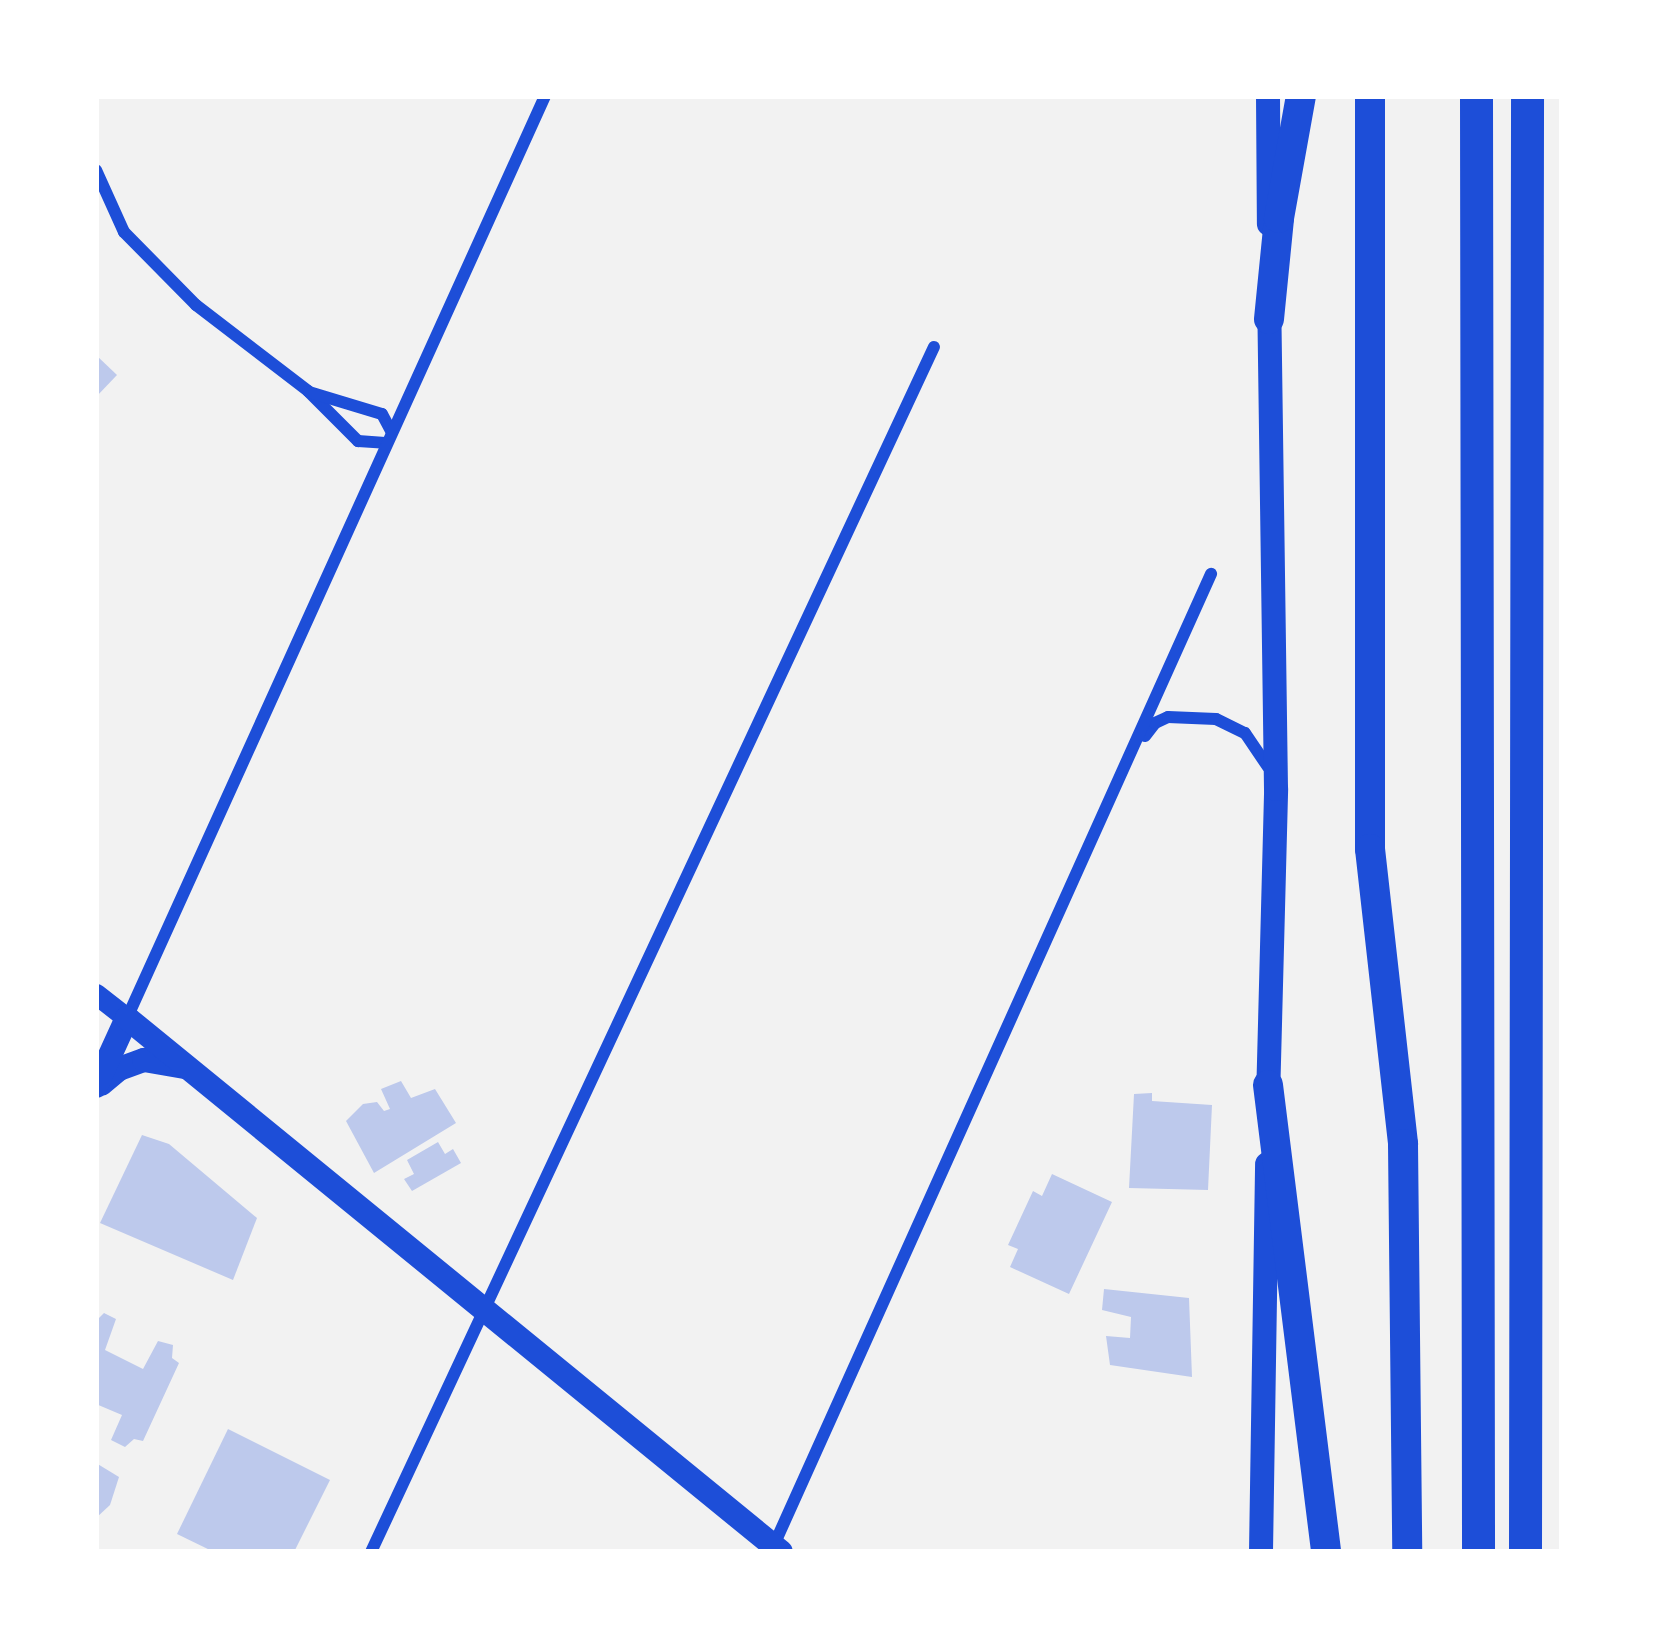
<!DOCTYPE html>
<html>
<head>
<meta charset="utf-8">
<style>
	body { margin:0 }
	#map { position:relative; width:1658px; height:1648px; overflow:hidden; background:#f2f2f2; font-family:Poppins,sans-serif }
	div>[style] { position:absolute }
	.building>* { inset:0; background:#bdc9ec }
	.minor>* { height:12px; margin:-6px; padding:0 6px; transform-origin:6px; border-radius:6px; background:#1d4ed8 }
	.tertiary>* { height:21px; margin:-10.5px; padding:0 10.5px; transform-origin:10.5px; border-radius:10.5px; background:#1d4ed8 }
	.secondary>* { height:24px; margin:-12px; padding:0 12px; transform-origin:12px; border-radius:12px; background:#1d4ed8 }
	.trunk>* { height:30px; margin:-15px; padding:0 15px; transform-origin:15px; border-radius:15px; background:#1d4ed8 }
	.motorway>* { height:33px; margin:-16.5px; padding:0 16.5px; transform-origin:16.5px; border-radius:16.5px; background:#1d4ed8 }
	span { translate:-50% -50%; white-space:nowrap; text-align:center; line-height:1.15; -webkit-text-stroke:10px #fff; paint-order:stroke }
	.frame { position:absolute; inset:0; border:99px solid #fff; pointer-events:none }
</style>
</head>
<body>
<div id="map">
	<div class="building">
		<i style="clip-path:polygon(96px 355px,117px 375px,96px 397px)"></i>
		<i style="clip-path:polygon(401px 1081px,411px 1098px,435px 1089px,456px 1123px,374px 1173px,346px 1121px,363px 1104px,377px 1102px,384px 1111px,390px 1109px,381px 1089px)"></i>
		<i style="clip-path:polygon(1152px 1093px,1152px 1101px,1212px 1105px,1208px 1190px,1129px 1188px,1134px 1094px)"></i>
		<i style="clip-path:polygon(142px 1135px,169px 1144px,257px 1218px,233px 1280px,100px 1223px)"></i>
		<i style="clip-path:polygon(438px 1142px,445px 1154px,453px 1149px,461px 1163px,412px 1191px,404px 1179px,414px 1174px,407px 1160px)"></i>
		<i style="clip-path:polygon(1052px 1174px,1112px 1202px,1069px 1294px,1010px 1267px,1018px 1249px,1008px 1245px,1033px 1191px,1042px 1196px)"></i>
		<i style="clip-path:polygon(1104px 1289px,1189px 1298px,1192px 1377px,1110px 1365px,1106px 1336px,1130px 1338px,1131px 1317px,1102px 1310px)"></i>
		<i style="clip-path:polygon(104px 1313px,116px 1319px,105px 1350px,143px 1369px,158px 1341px,173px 1345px,172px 1358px,179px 1363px,143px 1441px,134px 1439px,125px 1447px,111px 1440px,122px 1415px,96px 1404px,96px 1321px)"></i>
		<i style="clip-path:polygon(228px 1429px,330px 1480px,294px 1552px,214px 1552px,177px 1534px)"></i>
		<i style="clip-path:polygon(96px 1463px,119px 1477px,110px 1505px,96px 1518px)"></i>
	</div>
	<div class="minor">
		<i style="left:96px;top:170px;width:68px;rotate:65.7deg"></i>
		<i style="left:124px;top:232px;width:103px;rotate:45.4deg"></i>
		<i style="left:196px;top:305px;width:141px;rotate:37.5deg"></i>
		<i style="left:308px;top:391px;width:71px;rotate:45deg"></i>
		<i style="left:358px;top:441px;width:27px;rotate:4deg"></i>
		<i style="left:309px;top:392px;width:76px;rotate:16.8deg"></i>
		<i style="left:382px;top:414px;width:19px;rotate:62deg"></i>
		<i style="left:1145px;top:736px;width:16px;rotate:-52deg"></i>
		<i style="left:1155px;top:723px;width:14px;rotate:-25deg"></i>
		<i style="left:1168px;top:717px;width:48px;rotate:2.4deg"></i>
		<i style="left:1216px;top:719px;width:32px;rotate:26deg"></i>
		<i style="left:1245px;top:733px;width:41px;rotate:55.9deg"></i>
		<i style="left:127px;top:1018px;width:1012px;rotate:-65.61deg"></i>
		<i style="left:774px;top:1545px;width:1065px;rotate:-65.77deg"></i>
		<i style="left:371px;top:1552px;width:1330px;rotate:-64.96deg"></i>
	</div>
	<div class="tertiary">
		<i style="left:96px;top:994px;width:39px;rotate:38deg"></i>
	</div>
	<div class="secondary">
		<i style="left:1268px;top:96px;width:128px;rotate:89.6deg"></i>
		<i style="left:101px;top:1084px;width:23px;rotate:-40deg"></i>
		<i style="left:119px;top:1069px;width:27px;rotate:-20deg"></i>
		<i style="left:144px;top:1060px;width:41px;rotate:9.9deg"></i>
		<i style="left:96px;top:1086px;width:75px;rotate:-65.5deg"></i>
		<i style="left:127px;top:1018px;width:844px;rotate:39.23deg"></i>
		<i style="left:1268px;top:1100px;width:311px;rotate:-88.5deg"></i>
		<i style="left:1276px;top:789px;width:488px;rotate:-90.8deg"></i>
		<i style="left:1261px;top:1552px;width:388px;rotate:-89.1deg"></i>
	</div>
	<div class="trunk">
		<i style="left:1370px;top:96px;width:753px;rotate:90deg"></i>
		<i style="left:1370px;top:849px;width:297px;rotate:83.6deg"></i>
		<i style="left:1403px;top:1144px;width:408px;rotate:89.4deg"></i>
		<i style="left:1269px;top:319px;width:101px;rotate:-84.3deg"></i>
		<i style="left:1279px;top:218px;width:124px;rotate:-79.8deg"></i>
		<i style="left:1268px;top:1085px;width:471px;rotate:82.9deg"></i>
	</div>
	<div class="motorway">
		<i style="left:1476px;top:96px;width:1456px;rotate:89.92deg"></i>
		<i style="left:1525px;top:1552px;width:1456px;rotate:-89.92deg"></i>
	</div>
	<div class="frame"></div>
</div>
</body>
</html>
